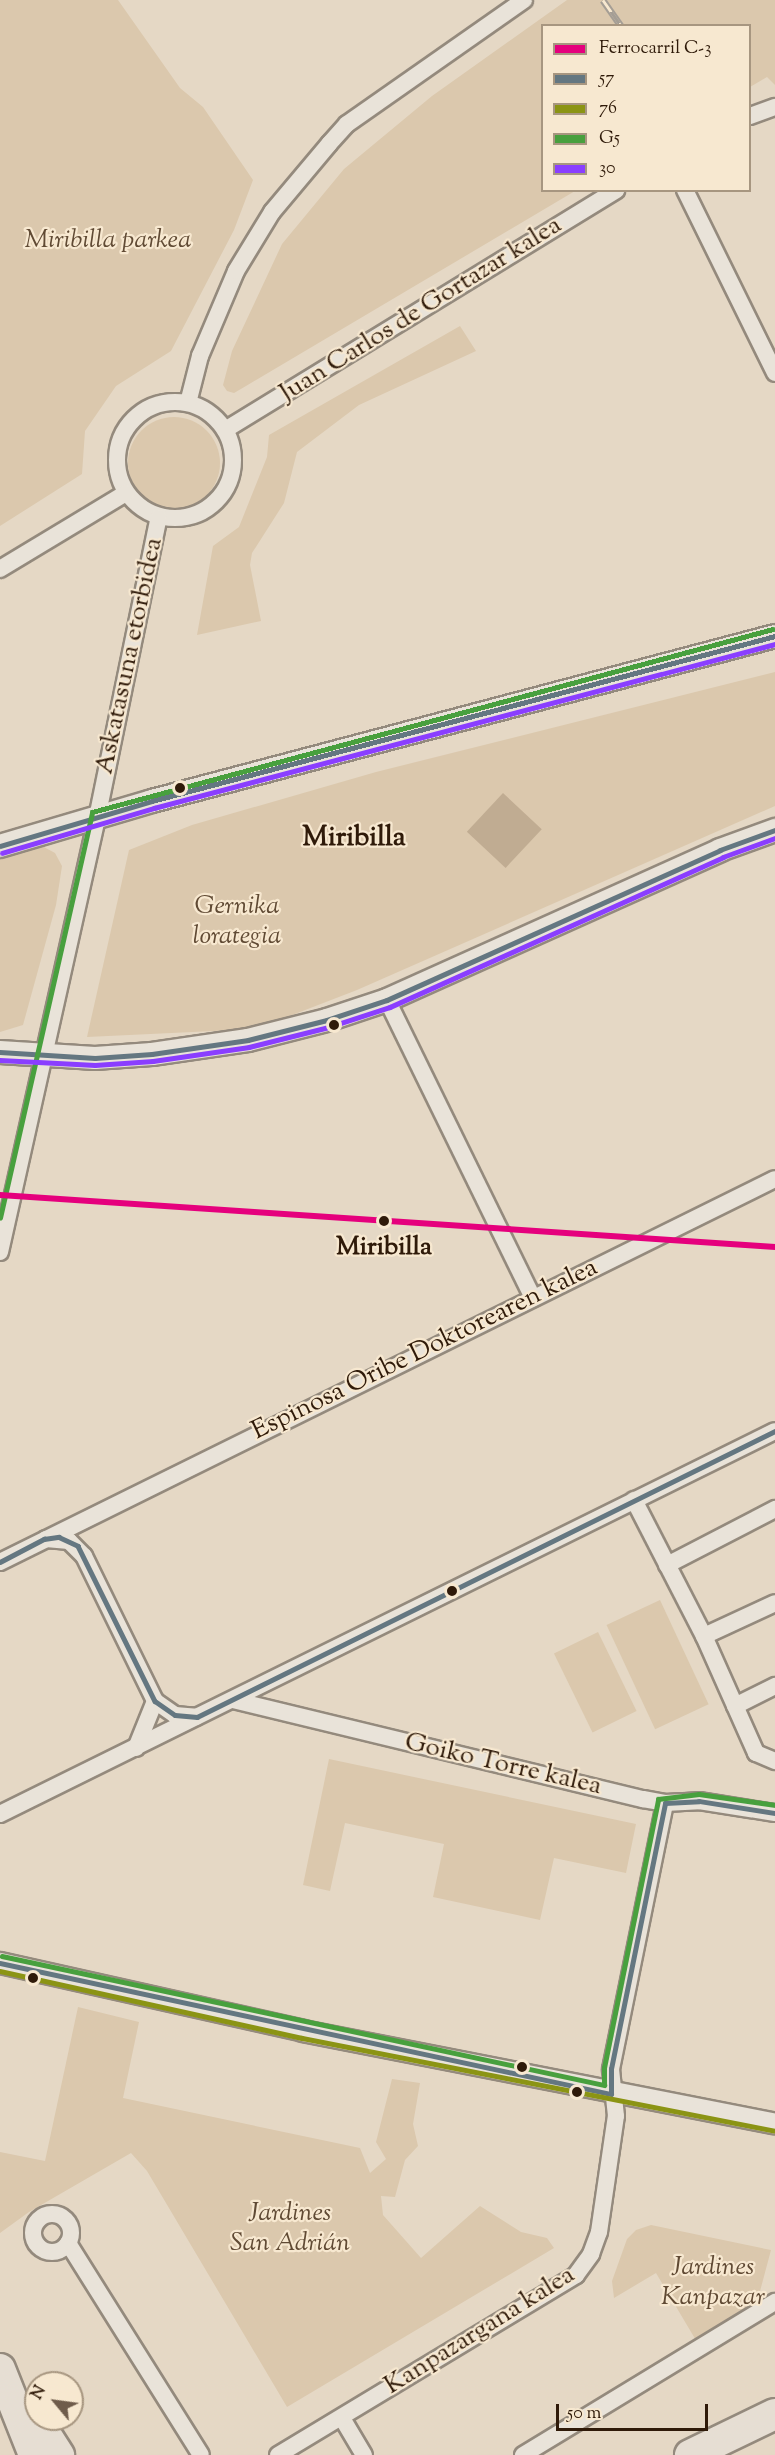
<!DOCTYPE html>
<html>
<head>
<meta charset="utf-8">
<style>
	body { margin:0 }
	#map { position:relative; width:775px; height:2455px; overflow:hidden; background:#e5d8c5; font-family:"Sorts Mill Goudy",serif }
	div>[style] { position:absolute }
	.green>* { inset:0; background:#dbc8ad; transform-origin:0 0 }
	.round { border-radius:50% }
	.water>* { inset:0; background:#c0ac92; transform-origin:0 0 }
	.roads { filter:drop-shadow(2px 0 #948a7d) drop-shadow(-2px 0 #948a7d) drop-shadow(0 2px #948a7d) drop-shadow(0 -2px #948a7d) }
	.minor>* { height:16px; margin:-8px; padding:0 8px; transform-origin:8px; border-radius:8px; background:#e9e3d9 }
	.minor>.ring { margin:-8px; padding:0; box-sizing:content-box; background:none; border:16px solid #e9e3d9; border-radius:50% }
	.tertiary>* { height:20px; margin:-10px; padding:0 10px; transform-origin:10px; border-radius:10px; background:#e9e3d9 }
	.secondary>* { height:22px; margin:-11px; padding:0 11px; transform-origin:11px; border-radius:11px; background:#e9e3d9 }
	.motorway>* { height:30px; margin:-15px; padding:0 15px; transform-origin:15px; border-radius:15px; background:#e6ded3 }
	.rail>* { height:7px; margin-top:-3.5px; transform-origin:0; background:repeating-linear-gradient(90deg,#f7e8d0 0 14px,#a59e95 0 28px); box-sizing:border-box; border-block:2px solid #a59e95 }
	.bus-1>* { height:4.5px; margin:-2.25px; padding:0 2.25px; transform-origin:2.25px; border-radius:2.25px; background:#647781 }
	.bus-2>* { height:4.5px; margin:-2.25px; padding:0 2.25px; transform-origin:2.25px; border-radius:2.25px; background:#8b9414 }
	.bus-3>* { height:4.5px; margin:-2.25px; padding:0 2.25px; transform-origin:2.25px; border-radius:2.25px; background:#48a03e }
	.bus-4>* { height:4.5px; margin:-2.25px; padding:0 2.25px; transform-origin:2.25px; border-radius:2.25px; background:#8a3eff }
	.rail-1>* { height:6px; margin:-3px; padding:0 3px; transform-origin:3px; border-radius:3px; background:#e5007d }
	.dots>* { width:16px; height:16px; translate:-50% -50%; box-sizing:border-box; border:3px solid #f7e8d0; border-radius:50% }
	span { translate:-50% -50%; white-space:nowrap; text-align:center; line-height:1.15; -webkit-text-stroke:4.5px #f7e8d0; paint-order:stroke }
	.park-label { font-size:26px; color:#604a34; font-style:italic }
	.street-label { font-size:26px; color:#2f1a09 }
	.stop-label { font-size:26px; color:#2f1a09; font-weight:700 }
	.quarter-label { font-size:28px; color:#2f1a09; font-weight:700 }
	.legend { position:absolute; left:541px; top:24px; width:210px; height:168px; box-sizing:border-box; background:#f7e8d0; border:2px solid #a79680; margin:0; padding:8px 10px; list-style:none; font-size:18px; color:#2f1a09 }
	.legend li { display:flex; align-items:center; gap:12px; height:30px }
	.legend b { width:30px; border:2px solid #a79680 }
	.north { position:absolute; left:24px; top:2371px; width:60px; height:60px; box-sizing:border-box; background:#f7e8d0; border:2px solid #a79680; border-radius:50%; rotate:299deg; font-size:16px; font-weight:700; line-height:24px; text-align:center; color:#2f1a09 }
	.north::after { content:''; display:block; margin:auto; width:21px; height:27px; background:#6f5c4b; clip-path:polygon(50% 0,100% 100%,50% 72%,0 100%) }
	.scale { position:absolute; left:556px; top:2404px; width:152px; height:27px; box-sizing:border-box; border:3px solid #2f1a09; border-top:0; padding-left:8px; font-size:18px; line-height:21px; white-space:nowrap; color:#2f1a09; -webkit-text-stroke:4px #f7e8d0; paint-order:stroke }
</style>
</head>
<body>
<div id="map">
	<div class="green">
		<i style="clip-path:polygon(0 0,118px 0,180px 88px,203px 107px,253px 180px,234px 230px,171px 351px,116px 386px,85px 431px,82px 474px,0 526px)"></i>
		<i style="clip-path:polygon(567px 0,775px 0,775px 85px,767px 77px,750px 87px,750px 26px,542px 26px,542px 190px,575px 191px,246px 386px,234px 393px,227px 391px,223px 385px,232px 351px,282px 244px,344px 169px,432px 96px)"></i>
		<i style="clip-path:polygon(460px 326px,476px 351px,359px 405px,297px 452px,284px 503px,252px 553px,250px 565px,261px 621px,197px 635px,213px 546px,239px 527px,267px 457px,269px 435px)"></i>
		<i class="round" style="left:128px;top:417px;width:92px;height:92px"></i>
		<i style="clip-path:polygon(775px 672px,775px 806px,357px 990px,256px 1029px,87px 1037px,129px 850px,192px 825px,376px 772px)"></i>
		<i style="clip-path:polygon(42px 846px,55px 853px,62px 866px,56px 905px,23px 1025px,0 1032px,0 857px)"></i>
		<i style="left:660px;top:1600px;width:115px;height:59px;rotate:65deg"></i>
		<i style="left:598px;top:1632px;width:88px;height:49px;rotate:64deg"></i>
		<i style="clip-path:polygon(329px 1759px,636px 1824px,626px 1873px,554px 1858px,540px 1920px,433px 1897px,444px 1844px,345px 1823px,330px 1891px,303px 1885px)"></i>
		<i style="clip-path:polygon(78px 2007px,139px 2022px,123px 2098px,360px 2148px,370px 2173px,386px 2159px,376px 2142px,392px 2079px,420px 2083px,413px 2124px,418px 2146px,405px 2160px,395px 2197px,381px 2196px,383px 2215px,421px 2258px,480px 2206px,521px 2232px,547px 2238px,554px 2248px,287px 2407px,147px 2171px,131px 2153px,29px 2212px,0 2233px,0 2152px,45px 2161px)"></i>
		<i style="clip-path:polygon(651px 2225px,771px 2250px,755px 2310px,697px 2342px,656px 2273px,614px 2298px,612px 2281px,627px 2239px,636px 2230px)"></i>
	</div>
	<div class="water">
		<i style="left:503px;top:793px;width:53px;height:53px;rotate:43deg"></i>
	</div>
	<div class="roads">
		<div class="minor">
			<i style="left:750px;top:116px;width:27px;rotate:-20deg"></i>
			<i style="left:685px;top:190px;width:204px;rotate:63.8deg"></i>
			<i class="ring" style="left:117px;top:402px;width:100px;height:100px"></i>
			<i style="left:188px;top:403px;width:49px;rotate:-75.7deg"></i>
			<i style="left:200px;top:356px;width:92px;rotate:-67deg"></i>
			<i style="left:236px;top:271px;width:69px;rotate:-58.6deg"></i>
			<i style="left:272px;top:212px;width:89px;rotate:-50deg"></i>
			<i style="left:329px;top:144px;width:27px;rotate:-48deg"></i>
			<i style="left:347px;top:124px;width:216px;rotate:-35deg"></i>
			<i style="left:225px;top:430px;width:459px;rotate:-31.5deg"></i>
			<i style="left:0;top:569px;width:147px;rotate:-31.1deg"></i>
			<i style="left:387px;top:1000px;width:332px;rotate:63.9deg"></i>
			<i style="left:0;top:1252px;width:445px;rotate:-77.4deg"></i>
			<i style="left:97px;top:818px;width:307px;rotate:-78.4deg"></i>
			<i style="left:634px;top:1500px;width:153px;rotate:62.8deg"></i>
			<i style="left:704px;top:1636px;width:128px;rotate:66deg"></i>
			<i style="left:756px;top:1753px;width:21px;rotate:23deg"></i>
			<i style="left:46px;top:1539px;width:23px;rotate:5deg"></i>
			<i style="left:69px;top:1541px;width:21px;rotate:45deg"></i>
			<i style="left:84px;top:1556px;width:161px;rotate:63.9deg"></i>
			<i style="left:155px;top:1701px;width:24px;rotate:35deg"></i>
			<i style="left:175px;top:1715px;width:21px;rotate:5deg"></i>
			<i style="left:0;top:1562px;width:864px;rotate:-26.3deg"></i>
			<i style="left:667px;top:1565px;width:122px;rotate:-27.4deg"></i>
			<i style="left:704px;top:1636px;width:78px;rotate:-24.9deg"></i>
			<i style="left:233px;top:1700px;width:422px;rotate:13.6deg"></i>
			<i style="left:643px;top:1799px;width:22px;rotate:10deg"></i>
			<i style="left:665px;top:1803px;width:34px;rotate:-3deg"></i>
			<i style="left:699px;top:1801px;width:77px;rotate:9deg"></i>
			<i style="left:735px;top:1706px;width:45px;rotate:-26.6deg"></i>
			<i style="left:136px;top:1748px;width:51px;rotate:-68deg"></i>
			<i style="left:0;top:1814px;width:864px;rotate:-26.3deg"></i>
			<i class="ring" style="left:33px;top:2214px;width:22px;height:22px"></i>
			<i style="left:68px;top:2243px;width:250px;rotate:57.9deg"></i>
			<i style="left:342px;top:2418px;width:43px;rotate:59.3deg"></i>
			<i style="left:278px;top:2455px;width:348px;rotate:-31.1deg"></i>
			<i style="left:576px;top:2275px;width:26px;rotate:-54deg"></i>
			<i style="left:591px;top:2254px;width:23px;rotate:-70deg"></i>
			<i style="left:599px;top:2232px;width:117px;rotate:-81.7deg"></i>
			<i style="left:616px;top:2116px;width:47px;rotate:-96.1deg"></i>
			<i style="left:611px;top:2069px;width:271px;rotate:-78.5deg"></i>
			<i style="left:523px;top:2455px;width:295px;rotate:-31.3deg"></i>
		</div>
		<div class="tertiary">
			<i style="left:0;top:1963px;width:311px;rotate:12.6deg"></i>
			<i style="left:303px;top:2031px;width:481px;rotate:11.1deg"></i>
		</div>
		<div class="secondary">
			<i style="left:0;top:846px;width:159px;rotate:-16.5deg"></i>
			<i style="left:152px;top:801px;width:644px;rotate:-14.83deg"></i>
			<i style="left:0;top:1052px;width:95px;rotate:3.6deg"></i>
			<i style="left:95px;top:1058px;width:57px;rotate:-4deg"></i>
			<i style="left:152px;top:1054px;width:97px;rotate:-8.3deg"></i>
			<i style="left:248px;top:1040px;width:81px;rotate:-14.2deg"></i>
			<i style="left:327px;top:1020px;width:63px;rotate:-18.4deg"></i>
			<i style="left:387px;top:1000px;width:365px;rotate:-24.2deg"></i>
			<i style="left:720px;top:850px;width:59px;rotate:-20deg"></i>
		</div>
		<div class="motorway">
			<i style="left:0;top:2369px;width:92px;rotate:68.4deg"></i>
			<i style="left:36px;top:2419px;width:43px;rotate:57.4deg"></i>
			<i style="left:690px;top:2455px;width:94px;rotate:-25.8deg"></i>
		</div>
	</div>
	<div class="rail">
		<i style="left:603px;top:0;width:32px;rotate:55deg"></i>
	</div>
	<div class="bus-1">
		<i style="left:0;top:846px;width:159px;rotate:-16.5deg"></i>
		<i style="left:152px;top:801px;width:644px;rotate:-14.83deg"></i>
		<i style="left:0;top:1052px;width:95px;rotate:3.6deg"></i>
		<i style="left:95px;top:1058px;width:57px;rotate:-4deg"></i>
		<i style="left:152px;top:1054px;width:97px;rotate:-8.3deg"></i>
		<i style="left:248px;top:1040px;width:81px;rotate:-14.2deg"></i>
		<i style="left:327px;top:1020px;width:63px;rotate:-18.4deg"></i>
		<i style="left:387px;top:1000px;width:365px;rotate:-24.2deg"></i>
		<i style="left:720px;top:850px;width:59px;rotate:-20deg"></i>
		<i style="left:0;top:1562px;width:50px;rotate:-27.6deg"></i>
		<i style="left:44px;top:1539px;width:15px;rotate:-8deg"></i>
		<i style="left:59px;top:1537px;width:21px;rotate:25deg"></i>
		<i style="left:78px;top:1546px;width:173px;rotate:63.6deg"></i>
		<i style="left:155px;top:1701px;width:24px;rotate:35deg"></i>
		<i style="left:175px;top:1715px;width:22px;rotate:5deg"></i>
		<i style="left:197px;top:1717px;width:645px;rotate:-26.33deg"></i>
		<i style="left:0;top:1963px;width:625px;rotate:12.1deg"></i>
		<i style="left:611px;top:2094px;width:25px;rotate:-90deg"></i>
		<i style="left:611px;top:2069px;width:271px;rotate:-78.5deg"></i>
		<i style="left:665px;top:1803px;width:34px;rotate:-3deg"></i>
		<i style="left:699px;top:1801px;width:77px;rotate:9deg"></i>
	</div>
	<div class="bus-2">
		<i style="left:0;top:1971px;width:309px;rotate:12.5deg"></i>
		<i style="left:302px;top:2038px;width:481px;rotate:11.1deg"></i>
	</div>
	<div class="bus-3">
		<i style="left:0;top:1218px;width:416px;rotate:-77.2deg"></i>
		<i style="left:92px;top:812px;width:705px;rotate:-15.04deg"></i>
		<i style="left:2px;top:1956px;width:616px;rotate:12.09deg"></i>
		<i style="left:604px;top:2085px;width:17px;rotate:-90deg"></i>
		<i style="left:604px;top:2068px;width:274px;rotate:-78.6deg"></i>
		<i style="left:658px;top:1799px;width:41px;rotate:-7deg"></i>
		<i style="left:699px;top:1794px;width:77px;rotate:8.2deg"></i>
	</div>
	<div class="bus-4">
		<i style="left:2px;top:853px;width:159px;rotate:-16.5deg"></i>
		<i style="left:154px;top:808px;width:642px;rotate:-14.79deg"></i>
		<i style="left:0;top:1060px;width:95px;rotate:3deg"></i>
		<i style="left:95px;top:1065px;width:58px;rotate:-3.9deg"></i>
		<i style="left:153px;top:1061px;width:97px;rotate:-8.3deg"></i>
		<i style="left:249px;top:1047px;width:82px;rotate:-14deg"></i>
		<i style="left:329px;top:1027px;width:64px;rotate:-18.2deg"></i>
		<i style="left:390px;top:1007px;width:365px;rotate:-24.2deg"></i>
		<i style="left:723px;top:857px;width:55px;rotate:-20.1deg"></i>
	</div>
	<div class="rail-1">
		<i style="left:0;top:1195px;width:777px;rotate:3.84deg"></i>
	</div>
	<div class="dots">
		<i style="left:180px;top:788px;background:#2f1a09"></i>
		<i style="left:334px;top:1025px;background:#2f1a09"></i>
		<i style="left:384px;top:1221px;background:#2f1a09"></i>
		<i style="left:452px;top:1591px;background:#2f1a09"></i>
		<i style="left:33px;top:1978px;background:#2f1a09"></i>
		<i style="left:522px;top:2067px;background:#2f1a09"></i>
		<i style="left:577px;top:2092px;background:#2f1a09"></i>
	</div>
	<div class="park-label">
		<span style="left:108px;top:241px">Miribilla parkea</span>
		<span style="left:237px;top:922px">Gernika<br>lorategia</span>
		<span style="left:290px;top:2229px">Jardines<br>San Adrián</span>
		<span style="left:713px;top:2283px">Jardines<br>Kanpazar</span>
	</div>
	<div class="street-label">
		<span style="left:421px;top:310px;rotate:-32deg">Juan Carlos de Gortazar kalea</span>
		<span style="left:130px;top:656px;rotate:-78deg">Askatasuna etorbidea</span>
		<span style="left:425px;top:1350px;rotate:-26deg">Espinosa Oribe Doktorearen kalea</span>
		<span style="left:503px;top:1765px;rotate:13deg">Goiko Torre kalea</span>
		<span style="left:480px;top:2331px;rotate:-32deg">Kanpazargana kalea</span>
	</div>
	<div class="stop-label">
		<span style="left:384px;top:1248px">Miribilla</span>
	</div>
	<div class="quarter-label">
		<span style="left:354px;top:838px">Miribilla</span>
	</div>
	<ul class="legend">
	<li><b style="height:8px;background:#e5007d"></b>Ferrocarril C-3</li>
	<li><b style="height:8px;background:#647781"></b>57</li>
	<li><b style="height:8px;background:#8b9414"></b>76</li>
	<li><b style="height:8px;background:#48a03e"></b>G5</li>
	<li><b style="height:8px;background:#8a3eff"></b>30</li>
	</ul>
	<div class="north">N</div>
	<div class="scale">50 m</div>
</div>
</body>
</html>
